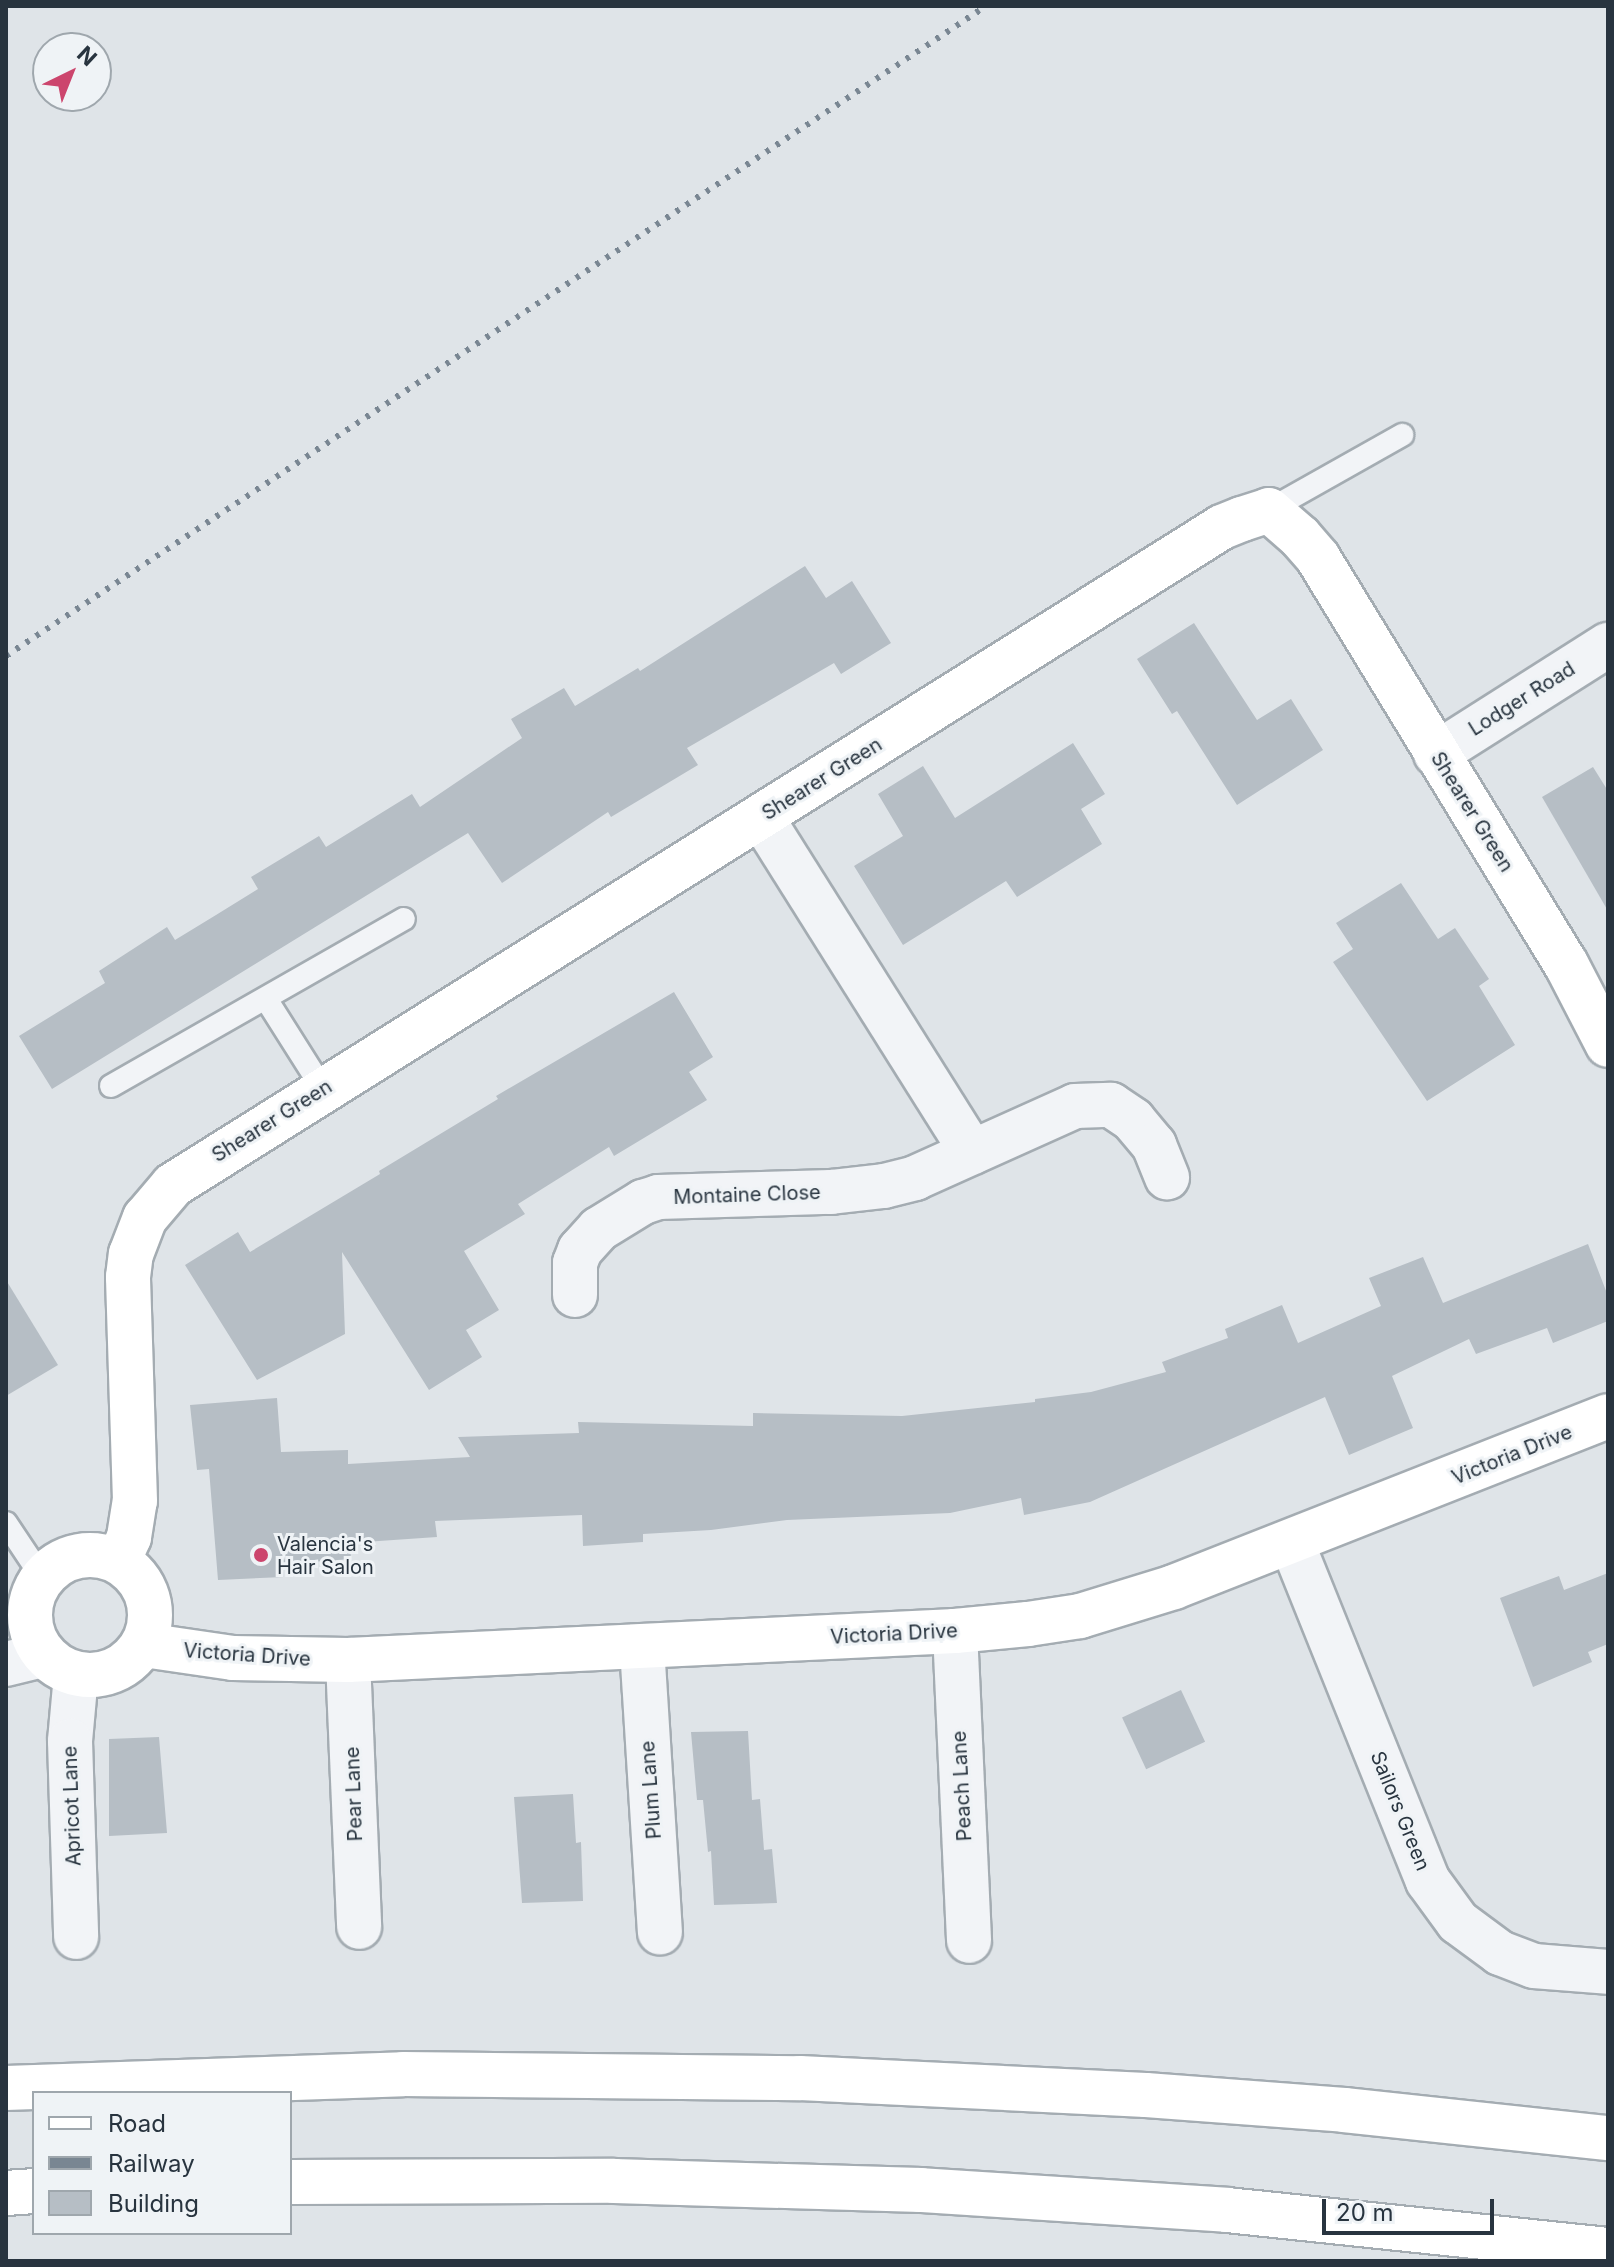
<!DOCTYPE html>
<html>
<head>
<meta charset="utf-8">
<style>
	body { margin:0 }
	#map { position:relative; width:1614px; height:2267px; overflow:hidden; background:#dfe4e8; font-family:Inter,sans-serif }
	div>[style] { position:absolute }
	.building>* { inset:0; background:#b6bec5; transform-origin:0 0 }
	.roads { filter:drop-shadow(2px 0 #a4acb2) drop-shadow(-2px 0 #a4acb2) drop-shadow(0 2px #a4acb2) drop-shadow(0 -2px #a4acb2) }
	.lane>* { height:22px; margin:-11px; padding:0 11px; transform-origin:11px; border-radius:11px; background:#f2f4f7 }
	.street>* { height:44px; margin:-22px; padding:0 22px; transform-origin:22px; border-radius:22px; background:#f2f4f7 }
	.secondary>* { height:44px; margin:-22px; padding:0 22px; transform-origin:22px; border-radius:22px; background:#fff }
	.secondary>.ring { margin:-22px; padding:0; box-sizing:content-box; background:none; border:44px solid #fff; border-radius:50% }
	.highway>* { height:44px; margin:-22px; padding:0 22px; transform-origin:22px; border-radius:22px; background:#fff }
	.rail>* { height:6px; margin-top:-3px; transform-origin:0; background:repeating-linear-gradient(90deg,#798692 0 4px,transparent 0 12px) }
	.dots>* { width:22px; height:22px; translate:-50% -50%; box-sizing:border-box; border:4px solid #eff3f6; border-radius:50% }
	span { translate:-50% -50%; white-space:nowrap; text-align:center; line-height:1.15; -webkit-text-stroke:6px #eff3f6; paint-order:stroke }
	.street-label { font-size:20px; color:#28343f }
	.poi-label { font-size:20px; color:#28343f }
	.left { translate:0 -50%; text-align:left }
	.frame { position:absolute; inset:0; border:8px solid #28343f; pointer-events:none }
	.legend { position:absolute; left:32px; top:2091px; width:260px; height:144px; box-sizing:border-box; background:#eff3f6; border:2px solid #9fa7ad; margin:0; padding:10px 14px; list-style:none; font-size:24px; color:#28343f }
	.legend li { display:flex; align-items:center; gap:16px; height:40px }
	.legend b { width:40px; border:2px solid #9fa7ad }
	.north { position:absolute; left:32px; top:32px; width:80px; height:80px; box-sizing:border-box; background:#eff3f6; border:2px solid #9fa7ad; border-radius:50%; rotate:43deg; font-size:22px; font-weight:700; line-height:32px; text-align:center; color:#28343f }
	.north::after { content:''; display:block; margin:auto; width:28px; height:36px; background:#cc456d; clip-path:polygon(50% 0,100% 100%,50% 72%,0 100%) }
	.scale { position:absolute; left:1322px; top:2199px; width:172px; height:36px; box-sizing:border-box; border:4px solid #28343f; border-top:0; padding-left:10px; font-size:24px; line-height:28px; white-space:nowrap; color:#28343f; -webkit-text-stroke:6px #eff3f6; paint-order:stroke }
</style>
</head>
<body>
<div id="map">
	<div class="building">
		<i style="clip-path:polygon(805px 566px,826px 598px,852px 581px,891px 643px,841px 674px,834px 663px,687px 748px,698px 765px,611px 817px,608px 812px,502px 883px,468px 833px,52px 1089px,19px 1036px,105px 983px,99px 971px,167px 927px,175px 940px,216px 915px,258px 889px,251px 877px,319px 836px,326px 847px,412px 794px,420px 807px,522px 738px,511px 719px,564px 688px,575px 706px,638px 668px,640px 671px)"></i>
		<i style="clip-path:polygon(1194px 623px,1257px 720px,1291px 699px,1323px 750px,1237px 805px,1177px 711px,1172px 714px,1137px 659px)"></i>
		<i style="clip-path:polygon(1073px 743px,1105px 794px,1081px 809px,1102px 844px,1017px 897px,1006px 881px,903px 945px,854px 866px,903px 836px,878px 794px,923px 766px,955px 818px)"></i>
		<i style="clip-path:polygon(1593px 767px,1608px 791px,1608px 911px,1542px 797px)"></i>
		<i style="clip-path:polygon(1401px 883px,1438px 939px,1455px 928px,1489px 979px,1479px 986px,1515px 1045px,1427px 1101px,1333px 962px,1353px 949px,1336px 923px)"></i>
		<i style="clip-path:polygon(674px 992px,713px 1057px,689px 1072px,707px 1100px,614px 1156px,609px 1147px,518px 1204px,525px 1214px,464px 1251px,499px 1310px,466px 1330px,482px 1357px,429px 1390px,342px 1252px,345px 1334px,257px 1380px,185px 1265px,238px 1232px,250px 1252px,380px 1174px,379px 1171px,498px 1099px,496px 1096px)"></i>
		<i style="clip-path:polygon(1588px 1244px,1608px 1296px,1608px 1321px,1553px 1343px,1547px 1328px,1476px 1354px,1469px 1339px,1392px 1376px,1413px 1428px,1349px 1455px,1325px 1397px,1090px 1502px,1024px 1515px,1021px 1498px,950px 1513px,787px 1520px,711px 1530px,643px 1534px,643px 1542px,583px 1546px,582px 1515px,435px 1521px,437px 1537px,350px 1543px,351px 1559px,283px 1564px,284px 1577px,218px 1580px,209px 1469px,197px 1470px,190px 1405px,277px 1398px,281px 1452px,348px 1450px,348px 1464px,470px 1457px,458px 1437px,579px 1433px,578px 1422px,753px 1426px,753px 1413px,902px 1416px,1035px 1402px,1035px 1399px,1091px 1392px,1166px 1372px,1162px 1362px,1228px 1338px,1225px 1329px,1282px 1305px,1298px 1343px,1381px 1306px,1369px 1278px,1423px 1257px,1443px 1303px)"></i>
		<i style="clip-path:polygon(6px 1280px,58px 1365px,6px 1396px)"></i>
		<i style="clip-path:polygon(1608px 1573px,1608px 1644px,1588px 1652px,1592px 1662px,1533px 1687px,1500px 1598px,1559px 1576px,1564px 1590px)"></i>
		<i style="left:1181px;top:1690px;width:57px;height:65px;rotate:65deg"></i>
		<i style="clip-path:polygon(748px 1731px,752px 1800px,760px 1799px,764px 1850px,772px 1849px,777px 1903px,714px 1905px,711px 1851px,708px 1852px,703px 1800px,697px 1800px,691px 1732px)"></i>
		<i style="clip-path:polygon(159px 1737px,167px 1833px,109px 1836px,109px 1739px)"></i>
		<i style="clip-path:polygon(573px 1794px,576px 1843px,581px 1842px,583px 1901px,522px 1903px,514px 1797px)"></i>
	</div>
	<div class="roads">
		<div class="lane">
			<i style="left:1269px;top:510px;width:153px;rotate:-29.4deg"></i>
			<i style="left:266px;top:999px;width:107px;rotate:57.7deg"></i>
			<i style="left:111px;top:1086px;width:337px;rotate:-29.7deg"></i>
			<i style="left:6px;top:1523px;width:65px;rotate:56.3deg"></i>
		</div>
		<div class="street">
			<i style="left:1436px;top:754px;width:204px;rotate:-32.4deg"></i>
			<i style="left:761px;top:817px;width:396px;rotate:57.8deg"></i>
			<i style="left:575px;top:1295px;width:32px;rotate:-90deg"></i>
			<i style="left:575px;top:1263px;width:14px;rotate:-69deg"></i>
			<i style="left:580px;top:1250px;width:28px;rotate:-48deg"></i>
			<i style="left:599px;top:1229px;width:52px;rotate:-31.5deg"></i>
			<i style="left:643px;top:1202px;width:16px;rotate:-18deg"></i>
			<i style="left:658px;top:1197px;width:173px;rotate:-1.7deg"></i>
			<i style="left:831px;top:1192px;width:53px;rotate:-6.5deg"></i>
			<i style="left:884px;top:1186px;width:32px;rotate:-14deg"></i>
			<i style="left:915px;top:1178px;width:175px;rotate:-24.2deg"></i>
			<i style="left:1075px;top:1106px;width:36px;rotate:-2deg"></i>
			<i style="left:1111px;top:1105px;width:27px;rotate:34deg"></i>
			<i style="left:1133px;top:1120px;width:33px;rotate:50deg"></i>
			<i style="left:1154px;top:1145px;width:35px;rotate:68deg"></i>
			<i style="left:1292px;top:1543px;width:364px;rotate:68.1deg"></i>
			<i style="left:1428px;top:1881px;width:51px;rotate:53.8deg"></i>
			<i style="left:1458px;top:1922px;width:52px;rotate:36.4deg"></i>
			<i style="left:1500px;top:1953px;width:36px;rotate:21deg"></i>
			<i style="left:1534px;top:1966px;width:74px;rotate:4.6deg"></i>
			<i style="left:955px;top:1631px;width:310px;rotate:87.4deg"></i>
			<i style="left:642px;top:1647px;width:286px;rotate:86.4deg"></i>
			<i style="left:348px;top:1660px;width:267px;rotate:87.6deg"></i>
			<i style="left:6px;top:1664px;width:38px;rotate:-14deg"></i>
			<i style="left:76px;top:1675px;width:66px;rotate:95.2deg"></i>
			<i style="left:70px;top:1741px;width:196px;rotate:88.2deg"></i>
		</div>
		<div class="secondary">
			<i class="ring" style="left:30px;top:1555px;width:76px;height:76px"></i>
			<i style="left:118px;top:1561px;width:26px;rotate:-65deg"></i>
			<i style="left:129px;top:1537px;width:36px;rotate:-81deg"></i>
			<i style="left:135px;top:1501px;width:224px;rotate:-91.8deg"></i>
			<i style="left:128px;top:1277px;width:23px;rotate:-83deg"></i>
			<i style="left:131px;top:1254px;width:39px;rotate:-69deg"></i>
			<i style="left:145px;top:1218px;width:43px;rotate:-49.7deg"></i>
			<i style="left:173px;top:1185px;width:1238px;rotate:-32.1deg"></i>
			<i style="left:1222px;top:527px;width:22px;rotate:-22deg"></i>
			<i style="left:1242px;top:519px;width:28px;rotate:-18deg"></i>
			<i style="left:1269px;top:510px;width:41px;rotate:41.1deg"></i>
			<i style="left:1300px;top:537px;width:28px;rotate:49deg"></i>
			<i style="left:1318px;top:558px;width:476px;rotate:58.6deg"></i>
			<i style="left:1566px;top:964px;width:91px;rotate:62.6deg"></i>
			<i style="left:144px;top:1645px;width:90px;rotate:8.3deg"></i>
			<i style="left:233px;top:1658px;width:115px;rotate:1deg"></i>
			<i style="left:348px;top:1660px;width:608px;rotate:-2.74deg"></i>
			<i style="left:955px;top:1631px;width:73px;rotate:-5.5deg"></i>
			<i style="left:1028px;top:1624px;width:53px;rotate:-8.7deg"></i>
			<i style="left:1080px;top:1616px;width:98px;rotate:-17.1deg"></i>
			<i style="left:1174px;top:1587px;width:466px;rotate:-21.5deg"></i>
		</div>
		<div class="highway">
			<i style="left:6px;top:2088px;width:397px;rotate:-2deg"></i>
			<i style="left:403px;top:2074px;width:397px;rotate:0.6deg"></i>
			<i style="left:800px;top:2078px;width:346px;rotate:2.8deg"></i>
			<i style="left:1146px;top:2095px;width:199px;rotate:4.3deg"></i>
			<i style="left:1344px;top:2110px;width:265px;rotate:6.1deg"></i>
			<i style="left:290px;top:2182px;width:324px;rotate:-0.2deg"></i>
			<i style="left:614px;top:2181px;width:307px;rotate:1.7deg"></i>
			<i style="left:921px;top:2190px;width:307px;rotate:3.7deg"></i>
			<i style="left:1227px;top:2210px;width:383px;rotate:6deg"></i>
			<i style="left:6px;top:2193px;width:28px;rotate:-4deg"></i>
		</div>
	</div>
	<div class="rail">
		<i style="left:6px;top:656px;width:1176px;rotate:-33.55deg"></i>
	</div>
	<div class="dots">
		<i style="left:261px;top:1555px;background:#cc456d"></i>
	</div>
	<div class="street-label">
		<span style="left:1522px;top:699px;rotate:-32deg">Lodger Road</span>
		<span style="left:822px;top:779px;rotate:-32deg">Shearer Green</span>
		<span style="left:1472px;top:812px;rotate:58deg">Shearer Green</span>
		<span style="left:272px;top:1121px;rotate:-32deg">Shearer Green</span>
		<span style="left:747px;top:1195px;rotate:-2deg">Montaine Close</span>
		<span style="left:1512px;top:1455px;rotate:-22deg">Victoria Drive</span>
		<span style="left:894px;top:1634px;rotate:-3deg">Victoria Drive</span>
		<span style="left:247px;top:1655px;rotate:4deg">Victoria Drive</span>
		<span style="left:962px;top:1786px;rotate:-93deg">Peach Lane</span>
		<span style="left:651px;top:1790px;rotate:-94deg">Plum Lane</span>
		<span style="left:354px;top:1794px;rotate:-92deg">Pear Lane</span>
		<span style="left:72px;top:1806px;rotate:-92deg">Apricot Lane</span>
		<span style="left:1400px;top:1811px;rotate:68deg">Sailors Green</span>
	</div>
	<div class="poi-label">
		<span class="left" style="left:277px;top:1556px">Valencia's<br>Hair Salon</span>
	</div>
	<div class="frame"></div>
	<ul class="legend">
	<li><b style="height:10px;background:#fff"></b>Road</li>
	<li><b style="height:10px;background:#798692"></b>Railway</li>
	<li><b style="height:22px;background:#b6bec5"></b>Building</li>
	</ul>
	<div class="north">N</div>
	<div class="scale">20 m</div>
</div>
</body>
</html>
